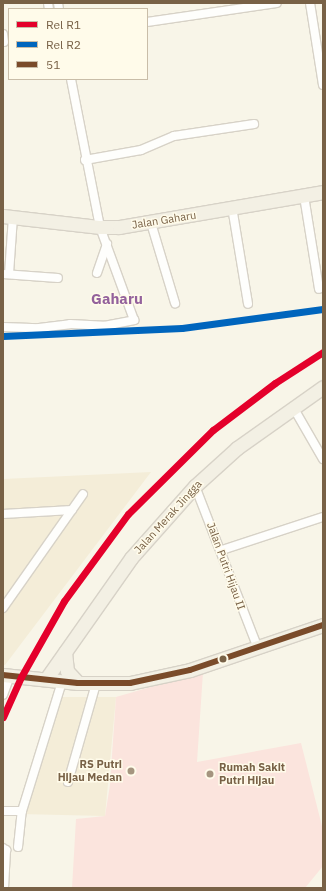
<!DOCTYPE html>
<html>
<head>
<meta charset="utf-8">
<style>
	body { margin:0 }
	#map { position:relative; width:326px; height:891px; overflow:hidden; background:#f8f5e8; font-family:"IBM Plex Sans",sans-serif }
	div>[style] { position:absolute }
	.residential>* { inset:0; background:#f4edd8 }
	.medical>* { inset:0; background:#fbe4dd }
	.roads { filter:drop-shadow(1px 0 #d7d2c7) drop-shadow(-1px 0 #d7d2c7) drop-shadow(0 1px #d7d2c7) drop-shadow(0 -1px #d7d2c7) }
	.street>* { height:8px; margin:-4px; padding:0 4px; transform-origin:4px; border-radius:4px; background:#fefefc }
	.primary>* { height:13px; margin:-6.5px; padding:0 6.5px; transform-origin:6.5px; border-radius:6.5px; background:#f3f0e4 }
	.bus-1>* { height:6px; margin:-3px; padding:0 3px; transform-origin:3px; border-radius:3px; background:#7a4b2a }
	.rail-1>* { height:7px; margin:-3.5px; padding:0 3.5px; transform-origin:3.5px; border-radius:3.5px; background:#e4002b }
	.rail-2>* { height:7px; margin:-3.5px; padding:0 3.5px; transform-origin:3.5px; border-radius:3.5px; background:#0065bd }
	.dots>* { width:11px; height:11px; translate:-50% -50%; box-sizing:border-box; border:2px solid #fffbea; border-radius:50% }
	span { translate:-50% -50%; white-space:nowrap; text-align:center; line-height:1.15; -webkit-text-stroke:3px #fffbea; paint-order:stroke }
	.street-label { font-size:11px; color:#786146 }
	.poi-label { font-size:11px; color:#786146; font-weight:700 }
	.right { translate:-100% -50%; text-align:right }
	.left { translate:0 -50%; text-align:left }
	.district-label { font-size:15px; color:#93619c; font-weight:700 }
	.frame { position:absolute; inset:0; border:4px solid #786146; pointer-events:none }
	.legend { position:absolute; left:8px; top:8px; width:140px; height:72px; box-sizing:border-box; background:#fffbea; border:1px solid #c9bda8; margin:0; padding:5px 7px; list-style:none; font-size:12px; color:#786146 }
	.legend li { display:flex; align-items:center; gap:8px; height:20px }
	.legend b { width:20px; border:1px solid #c9bda8 }
</style>
</head>
<body>
<div id="map">
	<div class="residential">
		<i style="clip-path:polygon(151px 472px,5px 665px,3px 665px,3px 479px)"></i>
		<i style="clip-path:polygon(52px 697px,116px 697px,105px 816px,19px 814px)"></i>
	</div>
	<div class="medical">
		<i style="clip-path:polygon(203px 672px,197px 762px,301px 743px,323px 830px,323px 866px,305px 888px,72px 888px,76px 819px,105px 816px,110px 785px,116px 697px)"></i>
	</div>
	<div class="roads">
		<div class="street">
			<i style="left:48px;top:3px;width:6px;rotate:81deg"></i>
			<i style="left:58px;top:3px;width:6px;rotate:81deg"></i>
			<i style="left:310px;top:3px;width:83px;rotate:81deg"></i>
			<i style="left:147px;top:22px;width:131px;rotate:-8.3deg"></i>
			<i style="left:3px;top:34px;width:8px;rotate:83deg"></i>
			<i style="left:85px;top:160px;width:57px;rotate:-10.1deg"></i>
			<i style="left:141px;top:150px;width:36px;rotate:-23deg"></i>
			<i style="left:174px;top:136px;width:81px;rotate:-8.5deg"></i>
			<i style="left:304px;top:196px;width:94px;rotate:80.8deg"></i>
			<i style="left:232px;top:207px;width:98px;rotate:80.6deg"></i>
			<i style="left:151px;top:223px;width:84px;rotate:73.3deg"></i>
			<i style="left:97px;top:273px;width:31px;rotate:-71deg"></i>
			<i style="left:3px;top:274px;width:55px;rotate:4.2deg"></i>
			<i style="left:9px;top:274px;width:57px;rotate:-86deg"></i>
			<i style="left:3px;top:327px;width:36px;rotate:2deg"></i>
			<i style="left:39px;top:328px;width:31px;rotate:-7deg"></i>
			<i style="left:70px;top:324px;width:34px;rotate:3deg"></i>
			<i style="left:104px;top:326px;width:31px;rotate:-11deg"></i>
			<i style="left:134px;top:320px;width:99px;rotate:-110.1deg"></i>
			<i style="left:100px;top:227px;width:151px;rotate:-101.1deg"></i>
			<i style="left:293px;top:407px;width:60px;rotate:60deg"></i>
			<i style="left:195px;top:486px;width:172px;rotate:68.8deg"></i>
			<i style="left:3px;top:514px;width:69px;rotate:-3.3deg"></i>
			<i style="left:222px;top:550px;width:106px;rotate:-18.1deg"></i>
			<i style="left:3px;top:608px;width:139px;rotate:-54.9deg"></i>
			<i style="left:3px;top:695px;width:20px;rotate:-70deg"></i>
			<i style="left:68px;top:782px;width:102px;rotate:-74.1deg"></i>
			<i style="left:3px;top:811px;width:19px"></i>
			<i style="left:18px;top:847px;width:36px;rotate:-84deg"></i>
			<i style="left:22px;top:811px;width:135px;rotate:-72.8deg"></i>
			<i style="left:3px;top:848px;width:4px;rotate:34deg"></i>
			<i style="left:6px;top:850px;width:38px;rotate:93deg"></i>
		</div>
		<div class="primary">
			<i style="left:3px;top:216px;width:98px;rotate:6.5deg"></i>
			<i style="left:100px;top:227px;width:19px"></i>
			<i style="left:119px;top:227px;width:207px;rotate:-9.7deg"></i>
			<i style="left:65px;top:652px;width:19px;rotate:84deg"></i>
			<i style="left:67px;top:671px;width:16px;rotate:47deg"></i>
			<i style="left:3px;top:675px;width:75px;rotate:6.1deg"></i>
			<i style="left:78px;top:683px;width:52px"></i>
			<i style="left:130px;top:683px;width:61px;rotate:-12.2deg"></i>
			<i style="left:190px;top:670px;width:140px;rotate:-18.7deg"></i>
			<i style="left:46px;top:679px;width:148px;rotate:-54.9deg"></i>
			<i style="left:131px;top:558px;width:96px;rotate:-48.4deg"></i>
			<i style="left:195px;top:486px;width:57px;rotate:-42.1deg"></i>
			<i style="left:237px;top:448px;width:105px;rotate:-35.3deg"></i>
		</div>
	</div>
	<div class="bus-1">
		<i style="left:3px;top:675px;width:75px;rotate:6.1deg"></i>
		<i style="left:78px;top:683px;width:52px"></i>
		<i style="left:130px;top:683px;width:61px;rotate:-12.2deg"></i>
		<i style="left:190px;top:670px;width:140px;rotate:-18.7deg"></i>
	</div>
	<div class="rail-1">
		<i style="left:3px;top:717px;width:44px;rotate:-65.8deg"></i>
		<i style="left:21px;top:677px;width:87px;rotate:-60.5deg"></i>
		<i style="left:64px;top:601px;width:108px;rotate:-53.7deg"></i>
		<i style="left:128px;top:514px;width:120px;rotate:-44.7deg"></i>
		<i style="left:213px;top:430px;width:78px;rotate:-37.2deg"></i>
		<i style="left:275px;top:383px;width:57px;rotate:-32.9deg"></i>
	</div>
	<div class="rail-2">
		<i style="left:3px;top:336px;width:179px;rotate:-2.6deg"></i>
		<i style="left:182px;top:328px;width:142px;rotate:-7.7deg"></i>
	</div>
	<div class="dots">
		<i style="left:223px;top:659px;background:#786146"></i>
		<i style="left:131px;top:771px;background:#a5957f"></i>
		<i style="left:210px;top:774px;background:#a5957f"></i>
	</div>
	<div class="street-label">
		<span style="left:164px;top:220px;rotate:-9deg">Jalan Gaharu</span>
		<span style="left:168px;top:517px;rotate:-48deg">Jalan Merak Jingga</span>
		<span style="left:226px;top:566px;rotate:70deg">Jalan Putri Hijau II</span>
	</div>
	<div class="poi-label">
		<span class="right" style="left:122px;top:771px">RS Putri<br>Hijau Medan</span>
		<span class="left" style="left:219px;top:774px">Rumah Sakit<br>Putri Hijau</span>
	</div>
	<div class="district-label">
		<span style="left:117px;top:299px">Gaharu</span>
	</div>
	<div class="frame"></div>
	<ul class="legend">
	<li><b style="height:5px;background:#e4002b"></b>Rel R1</li>
	<li><b style="height:5px;background:#0065bd"></b>Rel R2</li>
	<li><b style="height:5px;background:#7a4b2a"></b>51</li>
	</ul>
</div>
</body>
</html>
